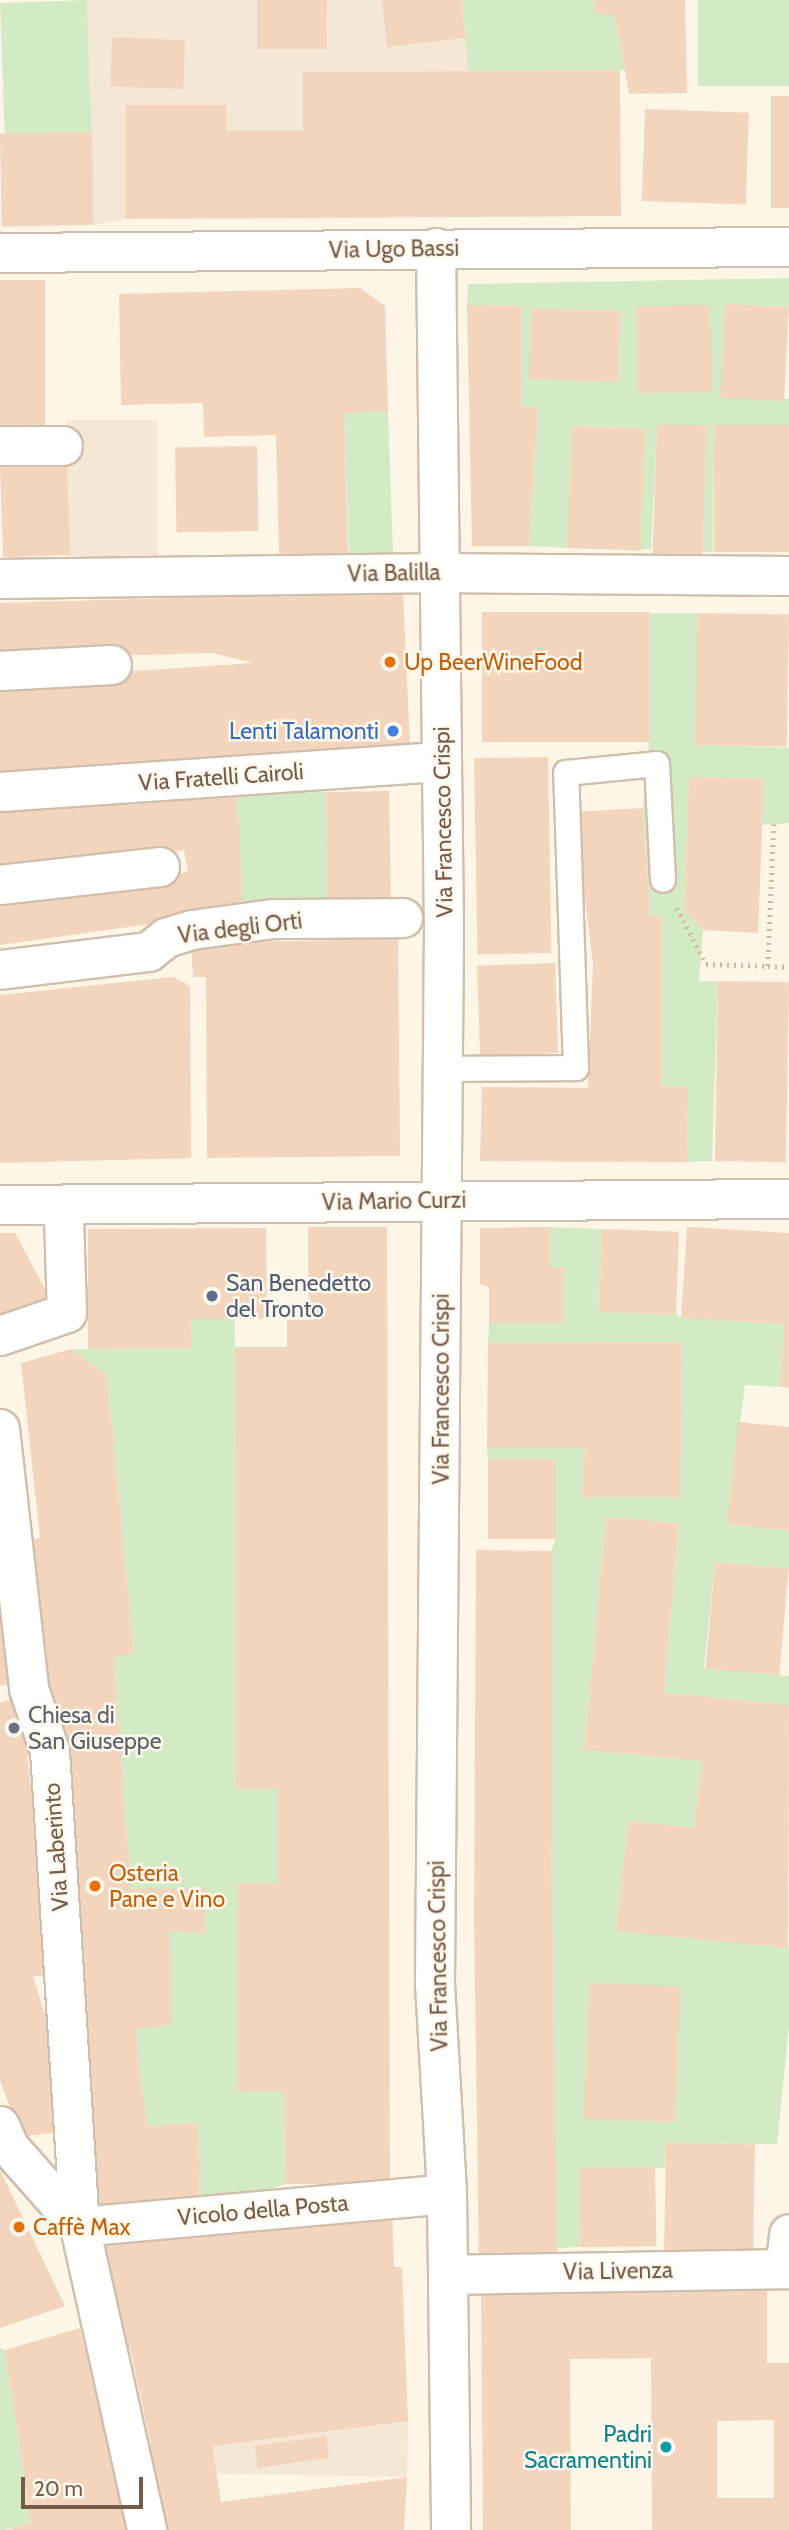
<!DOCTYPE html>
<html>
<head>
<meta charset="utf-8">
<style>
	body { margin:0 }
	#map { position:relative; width:789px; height:2530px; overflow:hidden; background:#fdf5e6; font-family:Cabin,sans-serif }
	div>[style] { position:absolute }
	.residential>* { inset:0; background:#f5e7d5; transform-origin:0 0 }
	.green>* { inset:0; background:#d3ebc4; transform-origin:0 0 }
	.building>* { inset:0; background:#f3d4bd; transform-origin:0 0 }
	.path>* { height:4.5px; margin-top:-2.25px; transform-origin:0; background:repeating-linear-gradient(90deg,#d8b7a0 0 2px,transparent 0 7px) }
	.roads { filter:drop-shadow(2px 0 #d1bfae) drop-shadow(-2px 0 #d1bfae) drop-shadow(0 2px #d1bfae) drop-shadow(0 -2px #d1bfae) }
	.lane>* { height:24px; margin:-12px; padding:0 12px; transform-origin:12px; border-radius:12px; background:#fff }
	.street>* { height:38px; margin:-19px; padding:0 19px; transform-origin:19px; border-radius:19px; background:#fff }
	.secondary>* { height:38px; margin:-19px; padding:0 19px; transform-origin:19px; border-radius:19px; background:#fff }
	.dots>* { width:19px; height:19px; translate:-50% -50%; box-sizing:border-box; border:4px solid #fff8ed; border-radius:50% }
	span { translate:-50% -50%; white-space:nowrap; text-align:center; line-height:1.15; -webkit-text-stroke:5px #fff8ed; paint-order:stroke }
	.street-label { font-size:23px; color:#775b4a }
	.food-label { font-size:23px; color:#c56008 }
	.left { translate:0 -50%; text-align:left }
	.shop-label { font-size:23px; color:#366cbe }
	.right { translate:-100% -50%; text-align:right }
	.service-label { font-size:23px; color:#4e5e75 }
	.worship-label { font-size:23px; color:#5b616d }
	.culture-label { font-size:23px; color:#0d838f }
	.scale { position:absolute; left:21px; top:2477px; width:122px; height:32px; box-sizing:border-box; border:4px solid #775b4a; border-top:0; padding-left:9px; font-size:21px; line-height:24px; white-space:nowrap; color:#775b4a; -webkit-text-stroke:5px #fff8ed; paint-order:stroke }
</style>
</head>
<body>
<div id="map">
	<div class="residential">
		<i style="clip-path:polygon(87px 0,257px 0,259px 49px,328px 47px,327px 0,382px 0,387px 47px,465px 38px,468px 71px,303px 72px,303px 131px,226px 131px,226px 105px,126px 105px,126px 219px,94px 225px)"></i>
		<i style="left:158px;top:420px;width:136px;height:92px;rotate:90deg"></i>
		<i style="left:408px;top:2421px;width:56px;height:198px;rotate:91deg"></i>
	</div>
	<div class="green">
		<i style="left:87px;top:0;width:132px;height:87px;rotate:88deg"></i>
		<i style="clip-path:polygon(462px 0,594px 0,615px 15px,625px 70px,468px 71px)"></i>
		<i style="left:698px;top:0;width:91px;height:86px"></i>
		<i style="clip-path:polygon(evenodd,789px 278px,789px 307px,725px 304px,728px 397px,789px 399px,789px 425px,714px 425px,713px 552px,703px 552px,706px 426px,657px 427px,651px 549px,640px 549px,644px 428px,573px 426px,571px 548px,529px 546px,538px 409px,522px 407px,521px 306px,467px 305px,468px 284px,789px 278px,531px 308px,621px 311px,619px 379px,530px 379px,531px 308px)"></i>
		<i style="left:388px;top:411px;width:142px;height:44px;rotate:88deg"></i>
		<i style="clip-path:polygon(650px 613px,698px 613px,698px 744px,789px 748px,789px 823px,762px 825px,763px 779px,689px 777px,684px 910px,703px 930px,699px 981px,718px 981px,712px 1161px,687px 1162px,688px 1087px,661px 1086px,662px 916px,650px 916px,643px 808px,649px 742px)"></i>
		<i style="left:326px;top:792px;width:115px;height:89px;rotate:89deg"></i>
		<i style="clip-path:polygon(549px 1227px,602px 1229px,599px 1312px,676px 1314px,682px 1318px,784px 1324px,780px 1387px,745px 1385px,727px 1524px,789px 1531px,789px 1569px,715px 1562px,704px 1668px,789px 1676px,789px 1705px,664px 1693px,679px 1523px,606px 1517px,584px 1750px,702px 1761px,694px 1828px,628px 1821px,616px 1930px,789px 1948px,789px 2026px,777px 2144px,666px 2143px,665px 2168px,580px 2169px,580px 2247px,557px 2248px,551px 1838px,550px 1629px,551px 1551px,556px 1539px,556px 1459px,488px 1459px,487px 1448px,585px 1448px,582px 1496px,680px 1496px,682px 1342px,488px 1343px,489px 1323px,563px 1323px,563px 1267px,549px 1267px)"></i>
		<i style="clip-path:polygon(191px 1319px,235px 1319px,236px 1789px,277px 1789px,277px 1883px,237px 1884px,237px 2091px,284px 2091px,285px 2184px,200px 2212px,198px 2123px,147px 2126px,135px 2030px,170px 1931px,205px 1933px,131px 1889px,114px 1657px,134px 1654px,107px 1375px,71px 1349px,192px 1348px)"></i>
		<i style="clip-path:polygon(0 2348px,5px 2350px,31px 2523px,4px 2530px,0 2530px)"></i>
	</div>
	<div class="building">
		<i style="left:257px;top:0;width:70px;height:49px"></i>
		<i style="clip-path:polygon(382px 0,462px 0,465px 38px,387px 47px)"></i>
		<i style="clip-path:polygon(594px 0,685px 0,687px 93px,629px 94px,615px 15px,594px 13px)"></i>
		<i style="left:185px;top:40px;width:49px;height:73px;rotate:92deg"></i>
		<i style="clip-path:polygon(620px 70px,621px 216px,126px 219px,126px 105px,226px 105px,226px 131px,303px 131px,303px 72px)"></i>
		<i style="left:771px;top:96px;width:18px;height:112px"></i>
		<i style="left:645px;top:109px;width:104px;height:92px;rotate:2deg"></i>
		<i style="left:92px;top:132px;width:93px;height:92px;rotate:89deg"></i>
		<i style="left:0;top:280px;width:45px;height:149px"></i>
		<i style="clip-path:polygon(360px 288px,385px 306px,388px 411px,344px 413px,348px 553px,279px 554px,276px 435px,204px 437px,203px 403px,121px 405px,119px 294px)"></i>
		<i style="left:725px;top:304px;width:64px;height:94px;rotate:3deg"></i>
		<i style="clip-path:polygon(467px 305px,521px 306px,522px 407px,538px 408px,529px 546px,472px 546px)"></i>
		<i style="left:710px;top:305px;width:87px;height:74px;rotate:89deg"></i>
		<i style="left:531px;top:308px;width:90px;height:71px;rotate:2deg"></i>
		<i style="left:714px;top:425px;width:75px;height:127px"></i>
		<i style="left:572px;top:426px;width:73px;height:122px;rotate:2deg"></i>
		<i style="left:707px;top:426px;width:130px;height:50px;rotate:92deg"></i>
		<i style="left:257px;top:446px;width:85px;height:82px;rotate:89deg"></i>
		<i style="left:67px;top:465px;width:90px;height:67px;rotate:88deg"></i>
		<i style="clip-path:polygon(403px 591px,410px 747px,0 773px,0 680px,253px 663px,212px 653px,0 659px,0 603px)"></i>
		<i style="left:482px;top:612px;width:168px;height:130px"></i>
		<i style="left:698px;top:613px;width:91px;height:132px;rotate:1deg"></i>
		<i style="left:548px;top:757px;width:196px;height:74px;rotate:89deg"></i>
		<i style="clip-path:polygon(689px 777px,764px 779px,758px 933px,703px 930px,684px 910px)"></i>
		<i style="left:389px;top:791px;width:125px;height:63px;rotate:89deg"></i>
		<i style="clip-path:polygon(237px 793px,243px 911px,0 945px,0 897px,188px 872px,184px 850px,0 872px,0 809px)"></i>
		<i style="clip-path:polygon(643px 808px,650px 916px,662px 915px,661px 1086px,688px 1087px,687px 1162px,480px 1161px,482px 1087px,588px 1088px,593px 963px,574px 812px)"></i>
		<i style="clip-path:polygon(398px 939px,400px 1156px,207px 1158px,206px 977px,193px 977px,191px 943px)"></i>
		<i style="left:555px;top:963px;width:90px;height:78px;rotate:88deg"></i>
		<i style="clip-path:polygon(173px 977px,190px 986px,191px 1158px,0 1163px,0 995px)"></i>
		<i style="left:718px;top:981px;width:71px;height:180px;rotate:1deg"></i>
		<i style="clip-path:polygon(308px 1227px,387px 1227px,390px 2184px,285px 2184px,284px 2091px,237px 2092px,237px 1883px,277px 1883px,277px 1789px,236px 1789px,235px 1347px,287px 1347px,287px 1320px,309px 1320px)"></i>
		<i style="clip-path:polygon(549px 1227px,549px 1267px,563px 1267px,563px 1323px,489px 1323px,489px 1287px,480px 1284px,480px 1228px)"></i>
		<i style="clip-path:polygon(687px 1227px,789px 1233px,789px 1388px,780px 1387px,784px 1324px,681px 1318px)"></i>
		<i style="clip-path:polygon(266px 1228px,267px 1319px,191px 1319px,192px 1348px,88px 1349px,88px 1229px)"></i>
		<i style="left:602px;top:1229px;width:77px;height:83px;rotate:2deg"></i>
		<i style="clip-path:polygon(0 1233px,15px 1233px,51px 1300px,0 1322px)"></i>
		<i style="clip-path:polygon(682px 1342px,680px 1497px,582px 1497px,585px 1448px,487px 1448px,488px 1343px)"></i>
		<i style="clip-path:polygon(71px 1349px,107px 1375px,134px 1654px,114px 1657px,131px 1889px,206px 1888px,205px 1934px,170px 1931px,172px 2025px,135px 2030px,147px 2126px,198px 2123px,200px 2212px,96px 2221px,43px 1626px,29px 1541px,40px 1538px,21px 1363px)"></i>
		<i style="clip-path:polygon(738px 1422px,789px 1427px,789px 1531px,727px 1524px)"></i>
		<i style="left:488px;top:1459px;width:68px;height:80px"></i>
		<i style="clip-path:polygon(606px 1517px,679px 1523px,664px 1693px,789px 1705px,788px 1948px,616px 1931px,628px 1821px,694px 1828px,702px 1761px,584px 1750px)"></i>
		<i style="clip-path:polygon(476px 1550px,551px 1551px,551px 1838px,558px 2260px,479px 2261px,474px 1918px)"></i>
		<i style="left:715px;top:1562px;width:74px;height:107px;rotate:5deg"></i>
		<i style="clip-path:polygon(0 1565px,15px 1682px,0 1686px)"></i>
		<i style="clip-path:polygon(18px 1697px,37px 1753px,27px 1756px,56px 1975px,33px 1976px,63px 2074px,58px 2132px,21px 2137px,0 2080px,0 1703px)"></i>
		<i style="left:589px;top:1983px;width:91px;height:136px;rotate:2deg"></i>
		<i style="left:666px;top:2143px;width:89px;height:107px;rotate:1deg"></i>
		<i style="left:655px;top:2167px;width:79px;height:76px;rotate:89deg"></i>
		<i style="clip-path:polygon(0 2170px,65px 2306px,0 2328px)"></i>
		<i style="clip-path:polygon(392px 2209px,394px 2267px,402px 2267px,408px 2421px,212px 2446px,221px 2502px,407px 2477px,404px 2530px,164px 2530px,144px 2448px,151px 2445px,130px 2349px,119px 2350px,97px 2235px)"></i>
		<i style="clip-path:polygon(evenodd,767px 2286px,767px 2363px,789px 2363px,789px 2530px,652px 2530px,651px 2358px,570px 2359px,571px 2530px,483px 2530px,481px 2290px,767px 2286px,774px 2420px,774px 2498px,717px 2498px,717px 2421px,774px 2420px)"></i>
		<i style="clip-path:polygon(80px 2328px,127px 2530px,8px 2530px,31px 2523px,5px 2350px)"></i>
		<i style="left:326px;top:2436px;width:22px;height:72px;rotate:82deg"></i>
	</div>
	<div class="path">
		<i style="left:774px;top:824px;width:142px;rotate:92.4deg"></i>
		<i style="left:768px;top:966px;width:21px;rotate:3deg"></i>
		<i style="left:677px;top:908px;width:63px;rotate:62.6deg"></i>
		<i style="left:706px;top:964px;width:62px;rotate:1.8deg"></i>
	</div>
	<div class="roads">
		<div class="lane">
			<i style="left:443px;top:1069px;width:133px;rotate:-0.4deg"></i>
			<i style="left:576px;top:1068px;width:295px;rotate:-91.9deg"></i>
			<i style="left:566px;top:773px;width:91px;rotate:-5.6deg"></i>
			<i style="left:657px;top:764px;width:116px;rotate:87deg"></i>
		</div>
		<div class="street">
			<i style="left:436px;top:248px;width:680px;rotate:89.33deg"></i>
			<i style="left:444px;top:928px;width:1056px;rotate:90.49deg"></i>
			<i style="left:435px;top:1984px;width:210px;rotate:86.7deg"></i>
			<i style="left:447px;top:2194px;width:336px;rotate:89.3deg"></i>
			<i style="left:0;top:253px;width:789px;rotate:-0.44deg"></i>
			<i style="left:0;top:446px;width:63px"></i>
			<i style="left:0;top:579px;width:438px;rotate:-0.8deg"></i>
			<i style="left:438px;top:573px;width:351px;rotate:0.5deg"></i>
			<i style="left:0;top:671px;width:112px;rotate:-3.1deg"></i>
			<i style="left:0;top:792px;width:443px;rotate:-3.9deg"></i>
			<i style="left:0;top:885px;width:161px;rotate:-6.4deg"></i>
			<i style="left:0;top:970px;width:150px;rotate:-6.9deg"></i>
			<i style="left:149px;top:952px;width:22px;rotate:-39deg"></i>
			<i style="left:166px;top:938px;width:27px;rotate:-17deg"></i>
			<i style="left:192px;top:930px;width:82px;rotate:-7.7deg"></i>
			<i style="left:273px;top:919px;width:130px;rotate:-0.4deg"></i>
			<i style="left:0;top:1336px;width:71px;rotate:-18.9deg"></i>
			<i style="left:67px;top:1313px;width:94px;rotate:-91.8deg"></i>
			<i style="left:0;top:1429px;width:262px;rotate:83.6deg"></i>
			<i style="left:29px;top:1689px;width:65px;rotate:71.3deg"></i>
			<i style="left:50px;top:1751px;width:477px;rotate:86.4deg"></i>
			<i style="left:80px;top:2227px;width:368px;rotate:-5.1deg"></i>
			<i style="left:0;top:2126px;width:24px;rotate:66deg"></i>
			<i style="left:10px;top:2148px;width:106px;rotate:48.5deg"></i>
			<i style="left:80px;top:2227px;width:310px;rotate:77.5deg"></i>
			<i style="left:785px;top:2269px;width:35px;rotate:-83deg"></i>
			<i style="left:448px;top:2275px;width:341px;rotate:-1deg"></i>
		</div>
		<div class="secondary">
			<i style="left:0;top:1205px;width:789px;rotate:-0.44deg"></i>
		</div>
	</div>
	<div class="dots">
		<i style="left:390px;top:662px;background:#e8710a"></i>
		<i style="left:393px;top:731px;background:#3f7fe0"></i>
		<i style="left:212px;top:1296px;background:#5c6f8a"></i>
		<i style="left:14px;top:1728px;background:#6b7280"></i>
		<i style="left:95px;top:1886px;background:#e8710a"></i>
		<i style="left:19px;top:2227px;background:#e8710a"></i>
		<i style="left:666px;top:2447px;background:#0f9aa8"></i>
	</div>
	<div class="street-label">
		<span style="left:394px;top:249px;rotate:-1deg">Via Ugo Bassi</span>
		<span style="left:394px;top:573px;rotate:-1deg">Via Balilla</span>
		<span style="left:221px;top:777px;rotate:-4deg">Via Fratelli Cairoli</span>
		<span style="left:443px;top:822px;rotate:-91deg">Via Francesco Crispi</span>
		<span style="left:240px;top:928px;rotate:-7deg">Via degli Orti</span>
		<span style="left:394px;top:1201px;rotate:-1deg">Via Mario Curzi</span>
		<span style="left:441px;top:1389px;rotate:-90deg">Via Francesco Crispi</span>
		<span style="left:56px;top:1847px;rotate:-94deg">Via Laberinto</span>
		<span style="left:438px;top:1956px;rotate:-91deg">Via Francesco Crispi</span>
		<span style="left:263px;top:2210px;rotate:-5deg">Vicolo della Posta</span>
		<span style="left:618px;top:2271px;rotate:-1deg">Via Livenza</span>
	</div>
	<div class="food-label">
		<span class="left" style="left:404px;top:662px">Up BeerWineFood</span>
		<span class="left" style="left:109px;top:1886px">Osteria<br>Pane e Vino</span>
		<span class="left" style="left:33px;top:2227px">Caffè Max</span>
	</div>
	<div class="shop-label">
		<span class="right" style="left:379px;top:731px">Lenti Talamonti</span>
	</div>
	<div class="service-label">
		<span class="left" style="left:226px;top:1296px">San Benedetto<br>del Tronto</span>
	</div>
	<div class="worship-label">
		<span class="left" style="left:28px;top:1728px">Chiesa di<br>San Giuseppe</span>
	</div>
	<div class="culture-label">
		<span class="right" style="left:652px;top:2447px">Padri<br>Sacramentini</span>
	</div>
	<div class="scale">20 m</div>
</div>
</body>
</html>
